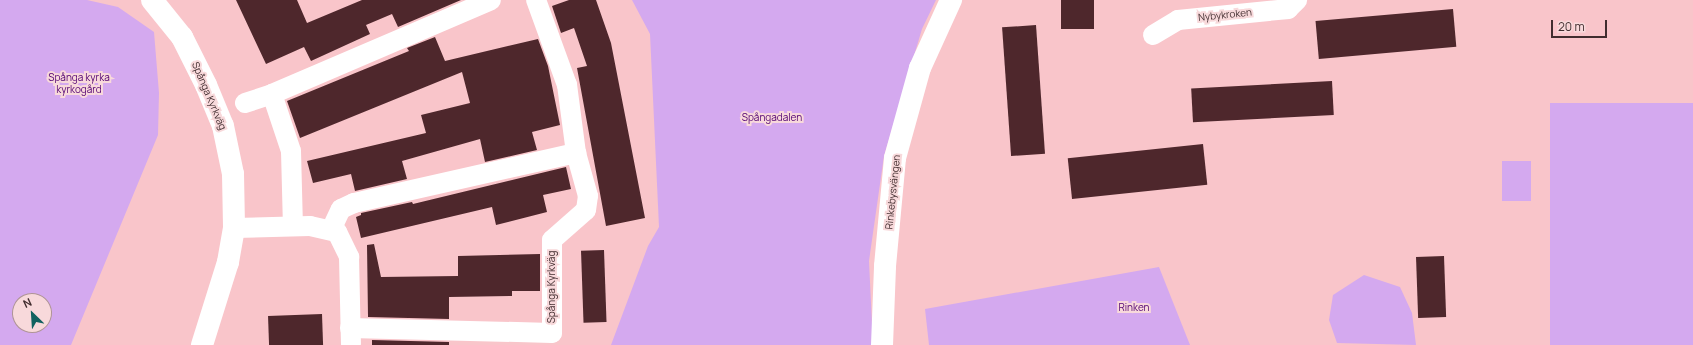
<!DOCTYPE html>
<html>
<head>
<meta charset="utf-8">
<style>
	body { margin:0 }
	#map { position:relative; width:1693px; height:345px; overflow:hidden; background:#f9c5ca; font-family:Manrope,sans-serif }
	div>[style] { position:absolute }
	.green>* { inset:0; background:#d4a9ef; transform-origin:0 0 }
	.building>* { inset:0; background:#4e272c; transform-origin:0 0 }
	.street>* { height:20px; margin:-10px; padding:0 10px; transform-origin:10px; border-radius:10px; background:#fff }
	.secondary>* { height:22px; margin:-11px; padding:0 11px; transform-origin:11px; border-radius:11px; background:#fff }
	span { translate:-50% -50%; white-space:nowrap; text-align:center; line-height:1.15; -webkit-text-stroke:4px #f8d9db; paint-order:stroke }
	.street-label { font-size:10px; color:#412d2f }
	.park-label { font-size:10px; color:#510071 }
	.north { position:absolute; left:12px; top:293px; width:40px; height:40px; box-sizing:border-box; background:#f8d9db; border:1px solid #af9496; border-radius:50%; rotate:335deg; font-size:11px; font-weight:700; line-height:16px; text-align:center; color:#412d2f }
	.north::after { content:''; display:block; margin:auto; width:14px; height:18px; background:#126260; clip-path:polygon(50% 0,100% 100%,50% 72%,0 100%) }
	.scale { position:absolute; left:1551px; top:20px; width:56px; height:18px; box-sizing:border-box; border:2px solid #412d2f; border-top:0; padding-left:5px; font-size:12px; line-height:14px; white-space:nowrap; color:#412d2f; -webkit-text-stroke:3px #f8d9db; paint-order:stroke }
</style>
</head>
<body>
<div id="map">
	<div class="green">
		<i style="clip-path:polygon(evenodd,0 0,87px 0,118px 7px,154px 32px,159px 93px,158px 135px,71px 345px,0 345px,0 0,20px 301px,44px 301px,44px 325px,20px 325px,20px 301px)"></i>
		<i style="clip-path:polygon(632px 0,936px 0,922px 29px,884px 156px,869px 261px,873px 345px,611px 345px,648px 246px,659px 227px,650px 34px)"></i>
		<i style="left:1693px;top:103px;width:242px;height:143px;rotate:90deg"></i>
		<i style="left:1531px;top:161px;width:40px;height:29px;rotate:90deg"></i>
		<i style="clip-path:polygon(1159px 267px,1190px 345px,929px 345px,925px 309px)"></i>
		<i style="clip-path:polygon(1364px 275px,1400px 287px,1412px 313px,1416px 345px,1337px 343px,1329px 320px,1333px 295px)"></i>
	</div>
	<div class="building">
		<i style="clip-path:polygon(236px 0,297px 0,307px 23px,362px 0,461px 0,398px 27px,392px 14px,366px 25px,370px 34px,311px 61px,304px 47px,266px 64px)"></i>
		<i style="clip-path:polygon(569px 0,596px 0,611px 43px,645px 218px,606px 226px,577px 68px,587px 66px,574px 28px,561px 33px,552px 6px)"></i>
		<i style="left:1061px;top:0;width:33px;height:29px"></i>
		<i style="left:1453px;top:9px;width:38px;height:138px;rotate:85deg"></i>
		<i style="left:1036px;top:25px;width:129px;height:34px;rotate:86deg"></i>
		<i style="clip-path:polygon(435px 37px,445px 61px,538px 39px,548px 66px,560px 125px,532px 132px,537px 150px,485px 162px,480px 139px,402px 161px,407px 179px,355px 191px,351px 174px,313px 183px,307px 161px,426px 133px,421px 115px,470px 103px,462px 72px,300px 138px,287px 101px,409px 51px,407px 48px)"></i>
		<i style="left:1332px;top:81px;width:34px;height:141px;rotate:87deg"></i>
		<i style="left:1203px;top:144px;width:41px;height:136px;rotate:84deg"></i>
		<i style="clip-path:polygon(566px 167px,571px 189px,543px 195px,547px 212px,496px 225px,492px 207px,361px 238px,356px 217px,361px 215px,361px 213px,412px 202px,413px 204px)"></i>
		<i style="clip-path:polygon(374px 244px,381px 277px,458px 276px,458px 256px,540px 254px,540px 291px,512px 291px,512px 296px,449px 297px,449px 319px,368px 317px,367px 245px)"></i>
		<i style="left:604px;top:250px;width:72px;height:23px;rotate:88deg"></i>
		<i style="left:1444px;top:256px;width:61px;height:28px;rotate:88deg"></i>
		<i style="left:322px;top:314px;width:31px;height:54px;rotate:88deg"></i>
		<i style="clip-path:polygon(372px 340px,449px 342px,449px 345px,372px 345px)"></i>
	</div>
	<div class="street">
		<i style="left:1153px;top:35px;width:29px;rotate:-31deg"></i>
		<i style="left:1178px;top:20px;width:111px;rotate:-5.7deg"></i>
		<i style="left:1288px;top:9px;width:13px;rotate:-45deg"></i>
		<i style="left:272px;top:94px;width:60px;rotate:71.6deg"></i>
		<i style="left:291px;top:151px;width:75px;rotate:88.5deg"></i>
		<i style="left:245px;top:103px;width:28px;rotate:-18deg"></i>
		<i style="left:272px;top:94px;width:238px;rotate:-23.2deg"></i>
		<i style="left:234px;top:228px;width:76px;rotate:-1.5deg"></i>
		<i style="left:310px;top:226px;width:28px;rotate:13deg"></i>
		<i style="left:337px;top:232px;width:28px;rotate:64deg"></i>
		<i style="left:349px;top:257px;width:86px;rotate:88.7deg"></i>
		<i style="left:331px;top:230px;width:23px;rotate:-65deg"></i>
		<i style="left:341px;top:209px;width:14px;rotate:-25deg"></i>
		<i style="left:354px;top:203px;width:228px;rotate:-12.7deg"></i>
		<i style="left:350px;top:328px;width:202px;rotate:1.4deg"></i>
		<i style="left:552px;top:333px;width:93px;rotate:-90deg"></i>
		<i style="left:552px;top:240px;width:45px;rotate:-41.4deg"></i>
		<i style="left:586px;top:210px;width:14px;rotate:-82deg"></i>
		<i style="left:588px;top:196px;width:45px;rotate:-105.6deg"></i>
		<i style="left:576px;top:153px;width:69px;rotate:-97.5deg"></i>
		<i style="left:567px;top:85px;width:90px;rotate:-110deg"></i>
	</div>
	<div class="secondary">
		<i style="left:152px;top:0;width:48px;rotate:51deg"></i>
		<i style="left:182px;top:37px;width:54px;rotate:63.4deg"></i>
		<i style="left:206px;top:85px;width:44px;rotate:67.5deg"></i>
		<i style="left:223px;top:126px;width:49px;rotate:78.2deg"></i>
		<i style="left:233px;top:174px;width:54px;rotate:88.9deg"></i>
		<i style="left:234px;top:228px;width:35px;rotate:100deg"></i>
		<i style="left:228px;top:262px;width:87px;rotate:107.4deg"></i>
		<i style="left:882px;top:345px;width:79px;rotate:-87.8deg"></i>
		<i style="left:885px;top:266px;width:108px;rotate:-84.7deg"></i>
		<i style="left:895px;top:158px;width:93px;rotate:-74.5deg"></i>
		<i style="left:920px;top:68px;width:75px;rotate:-65.5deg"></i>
	</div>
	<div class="street-label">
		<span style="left:1225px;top:15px;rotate:-6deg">Nybykroken</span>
		<span style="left:209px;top:96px;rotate:67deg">Spånga Kyrkväg</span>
		<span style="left:893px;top:192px;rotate:-84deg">Rinkebysvängen</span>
		<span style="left:552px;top:287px;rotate:-90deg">Spånga Kyrkväg</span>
	</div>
	<div class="park-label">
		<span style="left:79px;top:83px">Spånga kyrka<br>kyrkogård</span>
		<span style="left:772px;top:118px">Spångadalen</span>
		<span style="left:1134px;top:308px">Rinken</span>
	</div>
	<div class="north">N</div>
	<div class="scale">20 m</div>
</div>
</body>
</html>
